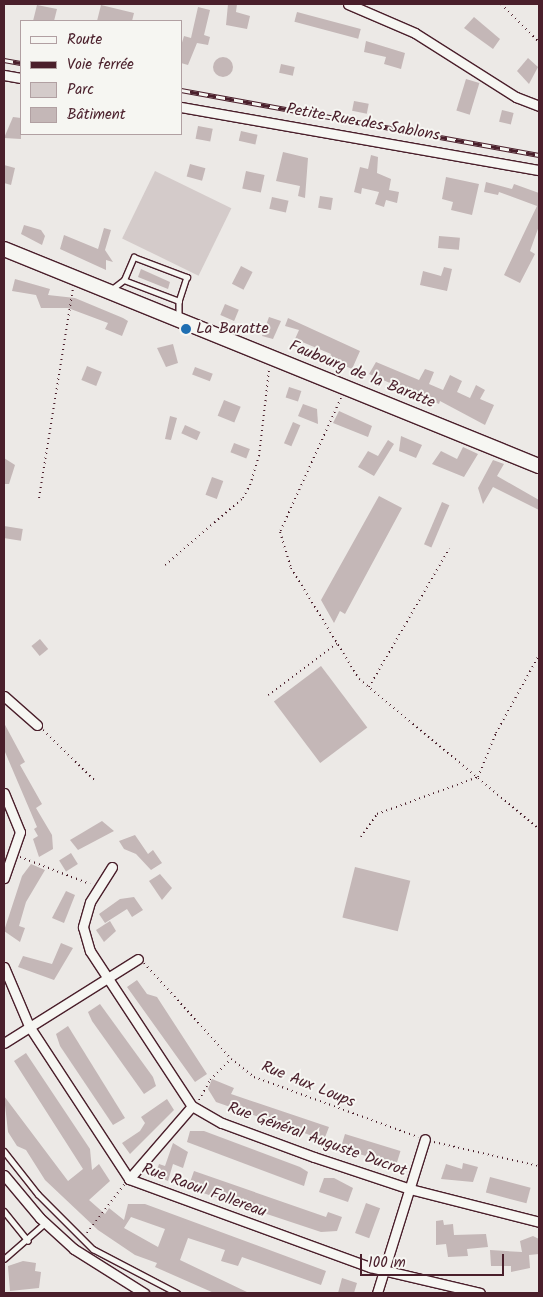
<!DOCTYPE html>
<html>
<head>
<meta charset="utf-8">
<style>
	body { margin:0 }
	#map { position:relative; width:543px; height:1297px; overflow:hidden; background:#ece9e6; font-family:Kalam,sans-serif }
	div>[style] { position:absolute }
	.green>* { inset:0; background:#d4cbca; transform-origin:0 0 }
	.building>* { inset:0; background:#c4b7b7; transform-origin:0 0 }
	.round { border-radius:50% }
	.path>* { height:2px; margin-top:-1px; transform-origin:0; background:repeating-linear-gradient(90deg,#4a1f2b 0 1px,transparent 0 5px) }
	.roads { filter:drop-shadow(1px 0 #4a1f2b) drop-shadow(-1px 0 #4a1f2b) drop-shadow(0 1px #4a1f2b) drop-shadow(0 -1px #4a1f2b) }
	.service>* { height:4.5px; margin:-2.25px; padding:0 2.25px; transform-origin:2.25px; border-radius:2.25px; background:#f6f6f2 }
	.minor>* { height:9px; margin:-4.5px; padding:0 4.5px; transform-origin:4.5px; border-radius:4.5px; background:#f6f6f2 }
	.primary>* { height:14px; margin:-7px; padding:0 7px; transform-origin:7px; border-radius:7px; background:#f6f6f2 }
	.rail>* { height:5px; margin-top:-2.5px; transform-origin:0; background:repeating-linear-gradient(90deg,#f6f6f2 0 9px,#4a1f2b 0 18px); box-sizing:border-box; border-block:1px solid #4a1f2b }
	.dots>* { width:14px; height:14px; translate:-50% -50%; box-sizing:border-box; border:2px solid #f6f6f2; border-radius:50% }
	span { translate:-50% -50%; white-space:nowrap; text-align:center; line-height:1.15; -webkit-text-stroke:4px #f6f6f2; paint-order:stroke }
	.street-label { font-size:16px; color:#4a1f2b }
	.poi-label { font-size:16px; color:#4a1f2b }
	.left { translate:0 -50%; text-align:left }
	.frame { position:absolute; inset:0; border:5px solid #4a1f2b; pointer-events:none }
	.legend { position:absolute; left:20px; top:20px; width:162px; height:115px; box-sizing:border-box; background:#f6f6f2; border:1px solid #b1a0a2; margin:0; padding:6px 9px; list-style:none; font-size:15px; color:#4a1f2b }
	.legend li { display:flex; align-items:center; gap:10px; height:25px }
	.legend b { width:25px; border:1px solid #b1a0a2 }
	.scale { position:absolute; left:360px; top:1254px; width:144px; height:22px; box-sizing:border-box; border:2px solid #4a1f2b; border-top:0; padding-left:6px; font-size:15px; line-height:18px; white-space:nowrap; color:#4a1f2b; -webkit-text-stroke:4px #f6f6f2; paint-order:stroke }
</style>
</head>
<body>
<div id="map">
	<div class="green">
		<i style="left:155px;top:171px;width:85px;height:75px;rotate:26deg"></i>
	</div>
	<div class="building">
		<i style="clip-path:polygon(228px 4px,237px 4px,236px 12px,250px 16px,247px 29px,226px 25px)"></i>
		<i style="clip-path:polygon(37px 5px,57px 9px,54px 21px,33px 21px)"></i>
		<i style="clip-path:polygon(101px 5px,134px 13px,132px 21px,97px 21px)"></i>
		<i style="clip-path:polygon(198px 7px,210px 10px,204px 35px,210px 37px,208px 45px,197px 43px,188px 65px,181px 63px,181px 46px,184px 36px,191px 38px)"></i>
		<i style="left:297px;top:12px;width:66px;height:10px;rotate:15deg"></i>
		<i style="clip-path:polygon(474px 17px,500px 39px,493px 49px,464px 28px)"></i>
		<i style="clip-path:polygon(366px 41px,405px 53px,401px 69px,384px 64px,386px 57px,364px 52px)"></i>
		<i class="round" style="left:213px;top:57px;width:20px;height:20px"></i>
		<i style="clip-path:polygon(528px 58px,538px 67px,529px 84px,517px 71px)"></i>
		<i style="left:281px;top:64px;width:14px;height:9px;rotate:12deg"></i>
		<i style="left:466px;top:79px;width:14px;height:33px;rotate:17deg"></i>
		<i style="left:354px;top:101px;width:15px;height:10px;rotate:11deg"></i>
		<i style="left:502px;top:110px;width:12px;height:12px;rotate:14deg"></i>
		<i style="clip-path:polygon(13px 117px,21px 118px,21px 139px,4px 138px)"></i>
		<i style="left:198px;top:126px;width:15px;height:13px;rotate:11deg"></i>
		<i style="left:241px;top:131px;width:17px;height:10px;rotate:13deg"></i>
		<i style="clip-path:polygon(283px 152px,308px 158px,305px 198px,298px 196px,300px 186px,276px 181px)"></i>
		<i style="clip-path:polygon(371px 155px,378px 157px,377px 173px,391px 179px,389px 190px,399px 192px,397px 203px,386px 200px,384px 207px,375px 204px,379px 192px,362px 188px,361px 194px,354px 192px,360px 167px,368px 169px)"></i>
		<i style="left:190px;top:164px;width:16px;height:13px;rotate:15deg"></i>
		<i style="clip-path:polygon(4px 165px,15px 168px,11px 185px,4px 183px)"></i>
		<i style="left:246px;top:171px;width:19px;height:18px;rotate:12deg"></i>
		<i style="clip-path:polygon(446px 177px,479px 184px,472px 215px,451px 210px,453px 202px,442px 199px)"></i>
		<i style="clip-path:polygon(486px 182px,512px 189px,514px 184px,539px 193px,539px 226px,530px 251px,535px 254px,520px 283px,504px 275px,537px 206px,499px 192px,498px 195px,484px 192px)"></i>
		<i style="left:320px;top:196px;width:13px;height:12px;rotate:9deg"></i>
		<i style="left:272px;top:197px;width:17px;height:12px;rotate:13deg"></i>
		<i style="clip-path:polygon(24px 225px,41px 230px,45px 236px,42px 245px,21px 234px)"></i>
		<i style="clip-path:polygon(104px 228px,111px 230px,105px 250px,113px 262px,106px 260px,106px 270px,60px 249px,64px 235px,98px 249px)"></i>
		<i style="left:439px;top:236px;width:21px;height:12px;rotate:5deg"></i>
		<i style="left:241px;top:266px;width:13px;height:20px;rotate:27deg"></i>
		<i style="clip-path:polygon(444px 267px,452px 269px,447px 291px,420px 285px,423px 271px,441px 276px)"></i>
		<i style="clip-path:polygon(141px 269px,170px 282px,168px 289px,138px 277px)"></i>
		<i style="clip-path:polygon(15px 279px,50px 289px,48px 295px,75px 298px,123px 318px,128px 321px,122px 336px,105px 329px,108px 323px,68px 308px,41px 308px,36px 295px,12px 291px)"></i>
		<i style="left:225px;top:304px;width:15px;height:12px;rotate:23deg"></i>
		<i style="clip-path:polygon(269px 317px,281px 321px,273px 339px,262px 336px)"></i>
		<i style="clip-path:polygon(288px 318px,360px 351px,352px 369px,329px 359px,331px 354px,295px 339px,299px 330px,285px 326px)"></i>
		<i style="clip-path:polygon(173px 344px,178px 363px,166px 367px,157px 348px)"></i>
		<i style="clip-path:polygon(376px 362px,419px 380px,425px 369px,434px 372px,429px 384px,443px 390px,450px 375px,462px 381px,457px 392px,470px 398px,476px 385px,485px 390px,480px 399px,494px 405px,485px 425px,440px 401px,439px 404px,369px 374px)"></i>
		<i style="left:87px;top:366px;width:16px;height:15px;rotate:22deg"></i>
		<i style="left:195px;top:367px;width:19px;height:8px;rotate:21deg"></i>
		<i style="left:289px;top:387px;width:13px;height:11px;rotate:18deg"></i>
		<i style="left:224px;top:400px;width:18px;height:17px;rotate:22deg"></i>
		<i style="clip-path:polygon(303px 404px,317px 409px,318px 424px,298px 416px)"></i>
		<i style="clip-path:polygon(339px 411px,372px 426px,368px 437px,333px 423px)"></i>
		<i style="clip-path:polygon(170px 416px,177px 418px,171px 440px,165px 439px)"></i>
		<i style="left:293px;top:422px;width:8px;height:23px;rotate:23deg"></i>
		<i style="left:185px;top:425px;width:17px;height:9px;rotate:24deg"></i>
		<i style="clip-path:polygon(401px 436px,422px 445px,416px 458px,399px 451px)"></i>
		<i style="clip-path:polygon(388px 440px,394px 444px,374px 476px,358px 467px,368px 451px,378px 456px)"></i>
		<i style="left:234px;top:443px;width:17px;height:10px;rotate:21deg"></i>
		<i style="clip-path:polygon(463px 447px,478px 454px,464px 477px,432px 464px,441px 451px,457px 459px)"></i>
		<i style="clip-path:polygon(4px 458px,15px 465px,9px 484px,4px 484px)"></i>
		<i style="clip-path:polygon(493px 460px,504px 464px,497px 476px,539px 500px,539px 510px,493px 487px,483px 504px,478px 488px)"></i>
		<i style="left:212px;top:477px;width:12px;height:19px;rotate:20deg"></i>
		<i style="clip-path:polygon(379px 496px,402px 508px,345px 614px,340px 611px,334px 623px,321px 600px)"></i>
		<i style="left:442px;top:502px;width:8px;height:46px;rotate:23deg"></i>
		<i style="left:4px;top:526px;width:19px;height:12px;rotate:9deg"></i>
		<i style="left:40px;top:639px;width:13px;height:11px;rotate:51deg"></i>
		<i style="left:321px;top:666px;width:77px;height:59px;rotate:53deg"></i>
		<i style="clip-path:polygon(4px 723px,25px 762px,20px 765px,42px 804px,36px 808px,52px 835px,53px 849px,39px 857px,33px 839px,38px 836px,34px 829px,37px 827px,5px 752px)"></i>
		<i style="clip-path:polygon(102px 821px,114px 831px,78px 850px,70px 840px)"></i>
		<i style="clip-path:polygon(135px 835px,148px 854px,153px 850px,162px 863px,151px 870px,136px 854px,124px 849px,119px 841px)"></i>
		<i style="left:71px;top:853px;width:13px;height:14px;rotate:58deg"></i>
		<i style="clip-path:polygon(31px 864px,45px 870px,26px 902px,19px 926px,25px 928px,20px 942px,4px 931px,22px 876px)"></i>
		<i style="left:355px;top:867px;width:57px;height:52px;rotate:14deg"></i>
		<i style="clip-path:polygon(160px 874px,172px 888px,162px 900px,149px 881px)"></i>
		<i style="clip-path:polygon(66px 891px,75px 895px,64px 923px,52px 918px)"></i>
		<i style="clip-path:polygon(134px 897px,143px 910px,132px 917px,127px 909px,105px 923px,99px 914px,120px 899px)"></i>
		<i style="clip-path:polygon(110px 921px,116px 931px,104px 942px,96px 930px)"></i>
		<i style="clip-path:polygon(61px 943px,73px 948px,54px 980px,18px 967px,23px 956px,52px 964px)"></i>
		<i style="clip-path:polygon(137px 980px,147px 994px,157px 997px,207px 1074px,195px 1082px,127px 987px)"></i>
		<i style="clip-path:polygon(100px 1004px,153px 1077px,156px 1086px,144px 1094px,92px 1021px,88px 1012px)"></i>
		<i style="clip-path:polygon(68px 1026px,125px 1118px,113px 1125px,60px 1046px,56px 1034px)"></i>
		<i style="clip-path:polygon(evenodd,26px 1053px,90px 1149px,92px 1170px,99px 1164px,110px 1181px,89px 1200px,105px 1214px,109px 1208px,124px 1220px,128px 1204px,145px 1204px,326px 1271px,321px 1285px,242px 1257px,238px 1266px,221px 1261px,225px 1250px,188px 1238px,180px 1260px,249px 1293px,214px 1293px,155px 1267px,157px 1263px,135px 1255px,98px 1230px,45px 1180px,26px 1150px,17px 1146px,8px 1132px,4px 1096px,68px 1181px,83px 1169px,14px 1061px,26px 1053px,131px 1217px,165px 1229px,158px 1247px,124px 1228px,131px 1217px)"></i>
		<i style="clip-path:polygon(212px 1079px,234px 1088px,231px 1094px,329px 1127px,324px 1140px,216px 1102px,208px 1089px)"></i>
		<i style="clip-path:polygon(167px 1099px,174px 1110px,130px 1154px,122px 1143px,140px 1131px,145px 1123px,141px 1117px)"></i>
		<i style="clip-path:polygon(190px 1131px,204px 1131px,300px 1167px,308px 1172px,304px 1186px,187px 1142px)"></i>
		<i style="left:345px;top:1134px;width:58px;height:15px;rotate:17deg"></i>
		<i style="clip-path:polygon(173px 1143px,188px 1152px,183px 1168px,173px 1164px,168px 1181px,155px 1176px,159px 1164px,165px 1166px)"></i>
		<i style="clip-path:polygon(463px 1163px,478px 1167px,473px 1182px,441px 1179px,446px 1164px,462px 1169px)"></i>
		<i style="clip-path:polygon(194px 1171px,326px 1217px,328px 1212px,342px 1217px,337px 1231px,321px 1232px,200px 1192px,189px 1185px)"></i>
		<i style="left:490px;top:1177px;width:42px;height:16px;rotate:15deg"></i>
		<i style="clip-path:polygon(324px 1178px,334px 1178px,353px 1188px,348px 1202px,319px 1192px)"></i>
		<i style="left:366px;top:1203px;width:15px;height:32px;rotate:20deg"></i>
		<i style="clip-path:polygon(443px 1220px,444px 1225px,453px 1224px,454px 1235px,486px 1234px,488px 1247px,467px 1249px,468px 1256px,448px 1257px,446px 1244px,436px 1245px,436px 1221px)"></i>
		<i style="clip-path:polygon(533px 1236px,539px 1239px,539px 1254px,529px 1255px,530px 1268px,511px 1272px,511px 1266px,491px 1266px,490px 1250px,522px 1252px,520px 1241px)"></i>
		<i style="clip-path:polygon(23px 1261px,36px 1263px,35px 1271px,41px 1272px,39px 1288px,10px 1291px,8px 1266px)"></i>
		<i style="clip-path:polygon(342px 1278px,357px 1283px,354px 1293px,338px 1293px)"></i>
	</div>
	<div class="path">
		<i style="left:501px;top:4px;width:54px;rotate:45deg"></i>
		<i style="left:341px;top:398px;width:147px;rotate:114.5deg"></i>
		<i style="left:280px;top:532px;width:38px;rotate:73deg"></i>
		<i style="left:291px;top:568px;width:130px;rotate:58.5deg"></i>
		<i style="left:359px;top:679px;width:234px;rotate:39.8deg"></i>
		<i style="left:39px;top:498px;width:213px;rotate:-80.8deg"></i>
		<i style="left:165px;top:565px;width:103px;rotate:-40.7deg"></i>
		<i style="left:243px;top:498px;width:15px;rotate:-62deg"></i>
		<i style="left:250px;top:485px;width:30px;rotate:-73deg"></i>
		<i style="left:259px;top:456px;width:88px;rotate:-83.4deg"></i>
		<i style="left:369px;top:687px;width:160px;rotate:-59.9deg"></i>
		<i style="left:268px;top:695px;width:86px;rotate:-37deg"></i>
		<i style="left:43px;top:730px;width:73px;rotate:44.4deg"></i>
		<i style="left:361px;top:837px;width:28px;rotate:-55deg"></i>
		<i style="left:377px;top:814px;width:108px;rotate:-20.1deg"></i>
		<i style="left:478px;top:777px;width:48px;rotate:-67.8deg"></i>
		<i style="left:496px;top:733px;width:89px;rotate:-61.1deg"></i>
		<i style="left:20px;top:857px;width:75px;rotate:21.1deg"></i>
		<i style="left:144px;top:963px;width:130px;rotate:47.8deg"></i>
		<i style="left:231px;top:1059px;width:29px;rotate:38deg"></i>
		<i style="left:254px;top:1077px;width:175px;rotate:20.1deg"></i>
		<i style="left:199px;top:1100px;width:23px;rotate:-61deg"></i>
		<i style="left:210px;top:1080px;width:30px;rotate:-45deg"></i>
		<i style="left:434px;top:1142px;width:108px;rotate:12.9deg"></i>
		<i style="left:87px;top:1233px;width:61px;rotate:-52.4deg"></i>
	</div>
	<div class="roads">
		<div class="service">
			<i style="left:124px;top:280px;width:25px;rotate:-67deg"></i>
			<i style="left:134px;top:257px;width:57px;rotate:20.7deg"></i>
			<i style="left:187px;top:277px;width:25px;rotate:108deg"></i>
			<i style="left:112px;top:289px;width:15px;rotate:-37deg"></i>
			<i style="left:124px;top:280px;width:59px;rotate:20.9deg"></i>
			<i style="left:179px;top:301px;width:15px;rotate:90deg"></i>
			<i style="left:4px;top:1151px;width:55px;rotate:51.7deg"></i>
			<i style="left:38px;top:1194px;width:78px;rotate:45deg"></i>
			<i style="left:93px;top:1249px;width:95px;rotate:27.6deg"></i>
			<i style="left:4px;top:1211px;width:38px;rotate:51deg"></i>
			<i style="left:4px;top:1259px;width:55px;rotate:-41.3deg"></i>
		</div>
		<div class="minor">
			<i style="left:348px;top:4px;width:73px;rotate:23.4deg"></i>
			<i style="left:415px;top:33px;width:120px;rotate:32.4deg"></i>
			<i style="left:516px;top:97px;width:25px;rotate:21deg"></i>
			<i style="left:4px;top:75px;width:17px;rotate:10deg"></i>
			<i style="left:181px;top:107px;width:364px;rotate:10deg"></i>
			<i style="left:4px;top:696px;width:44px;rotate:41.3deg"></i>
			<i style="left:4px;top:793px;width:42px;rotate:67.7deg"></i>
			<i style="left:20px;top:832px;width:49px;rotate:109.2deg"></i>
			<i style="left:112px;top:867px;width:41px;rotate:122.2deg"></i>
			<i style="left:90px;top:902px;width:26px;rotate:106deg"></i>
			<i style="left:83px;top:927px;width:25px;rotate:74deg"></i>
			<i style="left:90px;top:951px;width:186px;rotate:56.7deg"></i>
			<i style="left:192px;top:1106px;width:34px;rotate:30deg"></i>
			<i style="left:222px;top:1123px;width:98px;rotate:20.3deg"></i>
			<i style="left:314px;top:1157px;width:101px;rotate:18.4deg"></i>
			<i style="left:410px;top:1189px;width:133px;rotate:14.3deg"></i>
			<i style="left:4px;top:967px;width:64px;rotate:67deg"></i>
			<i style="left:29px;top:1026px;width:183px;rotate:56.8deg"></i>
			<i style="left:129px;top:1179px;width:257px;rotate:20.1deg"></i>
			<i style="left:370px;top:1267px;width:113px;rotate:13.3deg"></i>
			<i style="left:4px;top:1043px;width:158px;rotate:-32.1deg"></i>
			<i style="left:4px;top:1175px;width:56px;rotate:50.1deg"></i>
			<i style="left:40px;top:1218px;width:46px;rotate:42.4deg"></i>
			<i style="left:74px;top:1249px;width:83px;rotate:32.2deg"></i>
			<i style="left:129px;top:1179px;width:96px;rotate:-49.2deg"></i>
			<i style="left:377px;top:1293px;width:161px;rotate:-72.7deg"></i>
		</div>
		<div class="primary">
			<i style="left:4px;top:249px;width:577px;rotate:22.08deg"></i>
		</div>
	</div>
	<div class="rail">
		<i style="left:4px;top:60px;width:17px;rotate:10deg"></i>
		<i style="left:181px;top:90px;width:364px;rotate:10.3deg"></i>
	</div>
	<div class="dots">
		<i style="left:186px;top:329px;background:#1f6fb2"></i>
	</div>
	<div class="street-label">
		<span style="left:363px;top:123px;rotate:10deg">Petite Rue des Sablons</span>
		<span style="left:362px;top:375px;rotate:22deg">Faubourg de la Baratte</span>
		<span style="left:308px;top:1085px;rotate:22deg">Rue Aux Loups</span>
		<span style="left:317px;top:1140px;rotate:20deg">Rue Général Auguste Ducrot</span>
		<span style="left:204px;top:1191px;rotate:20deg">Rue Raoul Follereau</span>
	</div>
	<div class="poi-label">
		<span class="left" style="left:196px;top:329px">La Baratte</span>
	</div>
	<div class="frame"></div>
	<ul class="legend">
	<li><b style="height:6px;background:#f6f6f2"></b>Route</li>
	<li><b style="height:6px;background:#4a1f2b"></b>Voie ferrée</li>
	<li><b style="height:14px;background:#d4cbca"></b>Parc</li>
	<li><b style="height:14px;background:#c4b7b7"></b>Bâtiment</li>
	</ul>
	<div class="scale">100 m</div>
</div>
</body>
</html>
